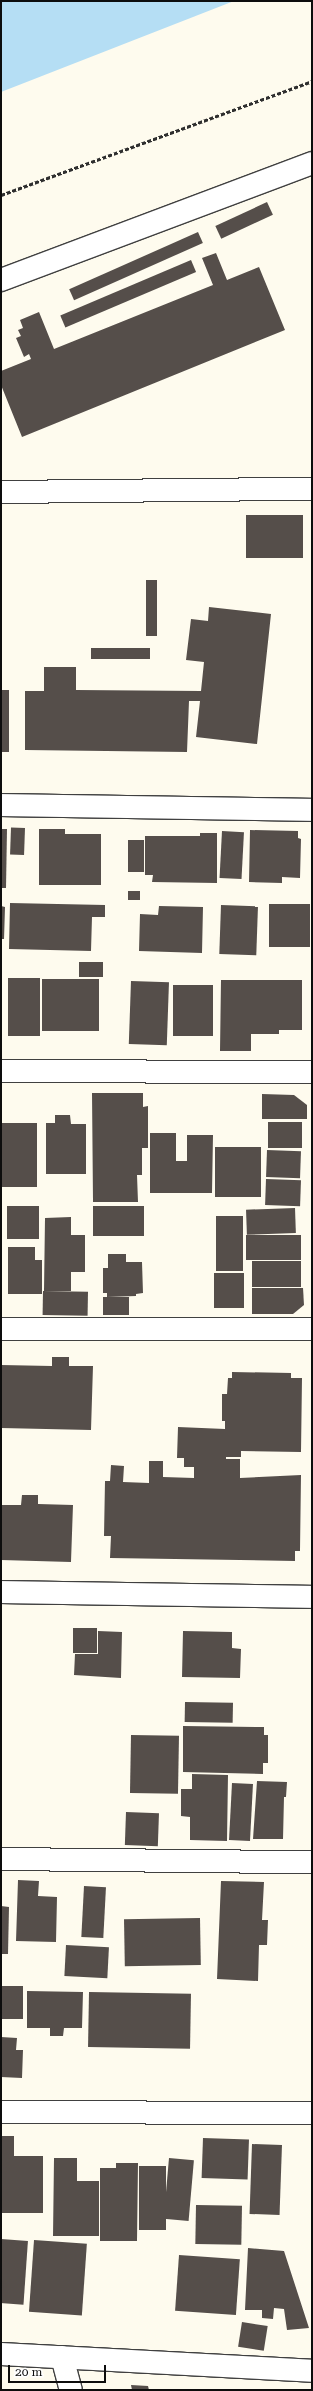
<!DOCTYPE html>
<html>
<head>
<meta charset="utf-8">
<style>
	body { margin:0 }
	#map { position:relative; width:313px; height:2391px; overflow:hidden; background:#fefbee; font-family:"Roboto Serif",serif }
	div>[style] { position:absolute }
	.water>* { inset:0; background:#b5def4 }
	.building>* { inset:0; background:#554e4a; transform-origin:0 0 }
	.path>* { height:2.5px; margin-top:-1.25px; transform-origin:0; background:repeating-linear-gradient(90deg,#2f2f2f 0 4px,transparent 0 6px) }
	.roads { filter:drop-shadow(1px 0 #404040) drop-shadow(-1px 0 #404040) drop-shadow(0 1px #404040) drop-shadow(0 -1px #404040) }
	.minor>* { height:22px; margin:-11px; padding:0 11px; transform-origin:11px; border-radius:11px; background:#fff }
	.tertiary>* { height:22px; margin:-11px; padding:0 11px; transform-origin:11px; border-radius:11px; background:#fff }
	span { translate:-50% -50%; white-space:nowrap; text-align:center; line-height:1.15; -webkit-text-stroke:4px #fff; paint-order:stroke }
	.frame { position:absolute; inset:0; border:2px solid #0d0d0d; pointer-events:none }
	.scale { position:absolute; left:8px; top:2365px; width:98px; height:18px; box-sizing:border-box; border:2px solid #0d0d0d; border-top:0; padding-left:5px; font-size:12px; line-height:14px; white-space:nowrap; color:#0d0d0d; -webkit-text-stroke:3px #fff; paint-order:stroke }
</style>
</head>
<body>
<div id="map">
	<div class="water">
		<i style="clip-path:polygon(1px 1px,234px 1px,1px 92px)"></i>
	</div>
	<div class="building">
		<i style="left:267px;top:202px;width:14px;height:57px;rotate:65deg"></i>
		<i style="left:198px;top:232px;width:12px;height:141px;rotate:66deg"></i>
		<i style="clip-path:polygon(216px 253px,227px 280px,259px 267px,285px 330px,22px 437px,1px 385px,1px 371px,31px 359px,29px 354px,24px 357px,16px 338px,21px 336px,18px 330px,23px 328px,20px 320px,39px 312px,54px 349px,213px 285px,202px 258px)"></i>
		<i style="left:191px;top:260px;width:13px;height:142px;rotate:67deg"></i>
		<i style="left:246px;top:515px;width:57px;height:43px"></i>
		<i style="left:146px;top:580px;width:11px;height:56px"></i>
		<i style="clip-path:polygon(209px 607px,271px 614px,257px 744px,196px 737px,200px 701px,189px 701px,187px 752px,25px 750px,25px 691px,44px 691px,44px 667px,76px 667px,76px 690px,201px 691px,204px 662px,186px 660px,191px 619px,208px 621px)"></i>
		<i style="left:91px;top:648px;width:59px;height:11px"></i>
		<i style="left:1px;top:690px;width:8px;height:62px"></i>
		<i style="left:25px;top:828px;width:27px;height:14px;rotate:92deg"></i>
		<i style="clip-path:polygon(1px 829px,7px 829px,6px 888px,1px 888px)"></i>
		<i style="clip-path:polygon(39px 829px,65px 829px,65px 834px,101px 834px,101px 885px,39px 885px)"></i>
		<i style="clip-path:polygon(250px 830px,298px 831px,298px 838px,301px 839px,300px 878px,282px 877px,282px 883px,249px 882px)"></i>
		<i style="left:222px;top:831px;width:22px;height:47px;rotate:3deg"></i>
		<i style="clip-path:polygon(200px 833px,217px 833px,217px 883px,152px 882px,153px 875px,145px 875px,145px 836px,200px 836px)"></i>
		<i style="left:128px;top:840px;width:16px;height:32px"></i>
		<i style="left:128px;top:891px;width:12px;height:9px"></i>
		<i style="clip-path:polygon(10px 903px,105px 905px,105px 917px,92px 917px,91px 951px,9px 949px)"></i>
		<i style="left:269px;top:904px;width:41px;height:43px"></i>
		<i style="left:221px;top:905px;width:37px;height:49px;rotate:2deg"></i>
		<i style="clip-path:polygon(1px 906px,5px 907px,4px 939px,1px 939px)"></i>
		<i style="clip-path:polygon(159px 906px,203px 907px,202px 953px,139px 951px,140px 914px,158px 915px)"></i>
		<i style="left:79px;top:962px;width:24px;height:15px"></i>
		<i style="left:8px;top:978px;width:32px;height:58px"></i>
		<i style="left:42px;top:979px;width:57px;height:52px"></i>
		<i style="clip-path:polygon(221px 980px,302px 980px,302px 1030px,279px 1030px,279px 1034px,251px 1034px,251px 1051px,220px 1051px)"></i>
		<i style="left:131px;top:981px;width:38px;height:63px;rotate:2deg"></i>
		<i style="left:173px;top:985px;width:40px;height:51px"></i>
		<i style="clip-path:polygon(92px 1093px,143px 1093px,143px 1107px,148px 1106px,148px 1148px,142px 1148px,142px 1175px,137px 1175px,138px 1202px,93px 1202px)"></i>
		<i style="clip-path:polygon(262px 1094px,294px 1095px,307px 1105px,307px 1119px,262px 1119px)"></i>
		<i style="clip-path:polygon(55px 1115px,70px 1115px,71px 1124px,86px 1124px,86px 1174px,46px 1174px,46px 1123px,55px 1123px)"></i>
		<i style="left:268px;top:1122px;width:34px;height:26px"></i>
		<i style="left:1px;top:1123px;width:36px;height:64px"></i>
		<i style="clip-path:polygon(150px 1133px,176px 1133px,176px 1161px,187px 1161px,187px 1135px,213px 1135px,212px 1193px,150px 1193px)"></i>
		<i style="left:215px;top:1147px;width:46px;height:50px"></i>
		<i style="left:267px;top:1150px;width:34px;height:27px;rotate:2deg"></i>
		<i style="left:266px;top:1179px;width:35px;height:26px;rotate:2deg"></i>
		<i style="left:7px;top:1206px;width:32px;height:33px"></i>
		<i style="left:93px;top:1206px;width:51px;height:30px"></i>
		<i style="left:295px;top:1208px;width:25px;height:49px;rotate:88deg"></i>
		<i style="left:216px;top:1216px;width:27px;height:55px"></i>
		<i style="clip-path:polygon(71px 1217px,71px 1235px,85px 1235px,85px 1272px,71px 1272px,71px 1291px,44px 1291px,45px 1218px)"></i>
		<i style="left:246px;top:1235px;width:55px;height:25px"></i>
		<i style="clip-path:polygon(8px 1247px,35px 1247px,35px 1260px,42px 1260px,42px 1294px,8px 1294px)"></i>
		<i style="clip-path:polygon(108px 1254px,126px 1254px,126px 1262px,142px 1262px,143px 1293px,136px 1294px,136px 1296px,107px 1297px,107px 1293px,103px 1293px,103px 1268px,108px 1268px)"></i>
		<i style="left:301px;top:1261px;width:26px;height:49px;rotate:90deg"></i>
		<i style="left:214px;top:1273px;width:30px;height:35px"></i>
		<i style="clip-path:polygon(252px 1288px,303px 1288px,304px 1305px,293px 1314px,252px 1314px)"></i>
		<i style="left:43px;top:1291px;width:45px;height:24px;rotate:1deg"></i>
		<i style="left:103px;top:1297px;width:26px;height:18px"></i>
		<i style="clip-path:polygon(52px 1357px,69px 1357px,69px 1366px,93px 1366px,91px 1430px,1px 1428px,1px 1365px,52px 1366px)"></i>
		<i style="clip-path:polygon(232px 1372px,291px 1373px,291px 1378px,302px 1378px,301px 1452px,241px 1451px,241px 1457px,226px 1457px,226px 1459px,240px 1459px,240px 1478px,301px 1475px,300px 1551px,295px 1551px,295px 1561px,110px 1558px,111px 1536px,104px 1536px,105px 1481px,110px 1481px,111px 1465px,124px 1466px,123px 1482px,149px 1483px,149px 1461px,163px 1461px,163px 1477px,194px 1478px,194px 1467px,184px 1467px,184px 1458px,177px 1458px,178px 1427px,225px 1429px,225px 1421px,222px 1421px,222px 1394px,227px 1394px,228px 1378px,232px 1378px)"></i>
		<i style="clip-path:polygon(22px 1495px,38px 1495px,38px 1504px,73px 1505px,71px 1562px,1px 1560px,1px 1505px,21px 1505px)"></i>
		<i style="left:73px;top:1628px;width:24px;height:25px"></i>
		<i style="clip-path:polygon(98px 1631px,122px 1632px,121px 1678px,74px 1675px,75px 1654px,98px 1654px)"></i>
		<i style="clip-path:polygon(183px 1631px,232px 1632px,232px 1648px,241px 1649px,240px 1678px,182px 1677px)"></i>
		<i style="left:185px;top:1702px;width:48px;height:20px;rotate:1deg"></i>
		<i style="clip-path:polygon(183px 1726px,264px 1727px,264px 1735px,268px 1735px,268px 1763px,263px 1763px,263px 1774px,183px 1772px)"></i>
		<i style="left:131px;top:1735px;width:48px;height:58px;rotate:1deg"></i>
		<i style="clip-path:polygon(192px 1774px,228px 1775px,227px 1841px,190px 1840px,190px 1817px,181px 1816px,181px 1789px,192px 1789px)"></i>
		<i style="clip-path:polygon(257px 1781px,287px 1782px,286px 1797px,284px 1797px,283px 1839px,253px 1839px)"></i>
		<i style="left:232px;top:1783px;width:21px;height:57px;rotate:3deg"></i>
		<i style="left:126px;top:1812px;width:33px;height:33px;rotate:2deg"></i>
		<i style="clip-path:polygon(18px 1880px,39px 1881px,38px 1896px,57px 1897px,56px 1942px,16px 1941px)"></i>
		<i style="clip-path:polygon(221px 1881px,264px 1882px,262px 1920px,268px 1920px,267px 1945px,259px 1945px,258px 1981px,217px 1979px)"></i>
		<i style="left:84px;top:1886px;width:22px;height:51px;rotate:3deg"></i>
		<i style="clip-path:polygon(1px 1906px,9px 1907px,8px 1954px,1px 1954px)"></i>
		<i style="left:200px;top:1918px;width:47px;height:76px;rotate:89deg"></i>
		<i style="left:66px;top:1945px;width:43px;height:31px;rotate:3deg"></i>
		<i style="left:1px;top:1986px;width:22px;height:33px"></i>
		<i style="clip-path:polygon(27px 1991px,83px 1992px,82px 2028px,64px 2028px,63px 2036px,50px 2036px,50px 2028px,27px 2028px)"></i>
		<i style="left:89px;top:1992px;width:102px;height:55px;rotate:1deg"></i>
		<i style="clip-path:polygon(1px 2037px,17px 2038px,16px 2050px,23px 2050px,22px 2078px,1px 2077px)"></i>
		<i style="clip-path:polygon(1px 2136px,14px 2136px,14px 2156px,43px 2156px,43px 2213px,1px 2213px)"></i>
		<i style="left:203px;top:2138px;width:46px;height:40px;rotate:2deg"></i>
		<i style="left:252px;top:2144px;width:30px;height:70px;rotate:2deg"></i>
		<i style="clip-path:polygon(54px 2158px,77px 2158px,77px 2181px,99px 2181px,99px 2236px,53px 2236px)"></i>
		<i style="left:169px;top:2158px;width:25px;height:61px;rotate:5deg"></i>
		<i style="clip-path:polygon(116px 2163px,138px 2163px,137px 2241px,100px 2241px,100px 2168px,116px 2168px)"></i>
		<i style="left:139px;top:2166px;width:27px;height:64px"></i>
		<i style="left:196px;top:2205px;width:46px;height:39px;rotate:1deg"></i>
		<i style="left:1px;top:2239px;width:27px;height:64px;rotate:4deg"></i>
		<i style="left:34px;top:2240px;width:53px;height:72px;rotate:4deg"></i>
		<i style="clip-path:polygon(248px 2248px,284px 2251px,309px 2328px,287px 2330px,284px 2309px,274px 2308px,273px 2319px,262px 2318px,262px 2310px,245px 2310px)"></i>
		<i style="left:179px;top:2255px;width:61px;height:56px;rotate:4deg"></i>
		<i style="left:242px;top:2322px;width:26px;height:25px;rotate:9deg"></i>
		<i style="clip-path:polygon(131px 2385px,148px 2386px,149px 2390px,132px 2390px)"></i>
	</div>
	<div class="path">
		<i style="left:1px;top:195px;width:331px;rotate:-20.1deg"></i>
	</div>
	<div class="roads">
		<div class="minor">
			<i style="left:1px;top:280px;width:332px;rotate:-20.6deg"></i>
			<i style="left:1px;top:492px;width:311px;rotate:-0.6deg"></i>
			<i style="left:1px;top:805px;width:311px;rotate:0.9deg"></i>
			<i style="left:1px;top:1071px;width:311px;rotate:0.2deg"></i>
			<i style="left:1px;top:1329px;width:311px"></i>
			<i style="left:1px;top:1859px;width:311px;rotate:0.6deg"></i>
			<i style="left:1px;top:2112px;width:311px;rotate:0.2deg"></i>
			<i style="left:1px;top:2354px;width:311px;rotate:3.1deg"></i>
			<i style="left:62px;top:2357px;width:34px;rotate:75deg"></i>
		</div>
		<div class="tertiary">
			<i style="left:1px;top:1592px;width:311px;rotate:0.9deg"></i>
		</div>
	</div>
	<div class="frame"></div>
	<div class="scale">20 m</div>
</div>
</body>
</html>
